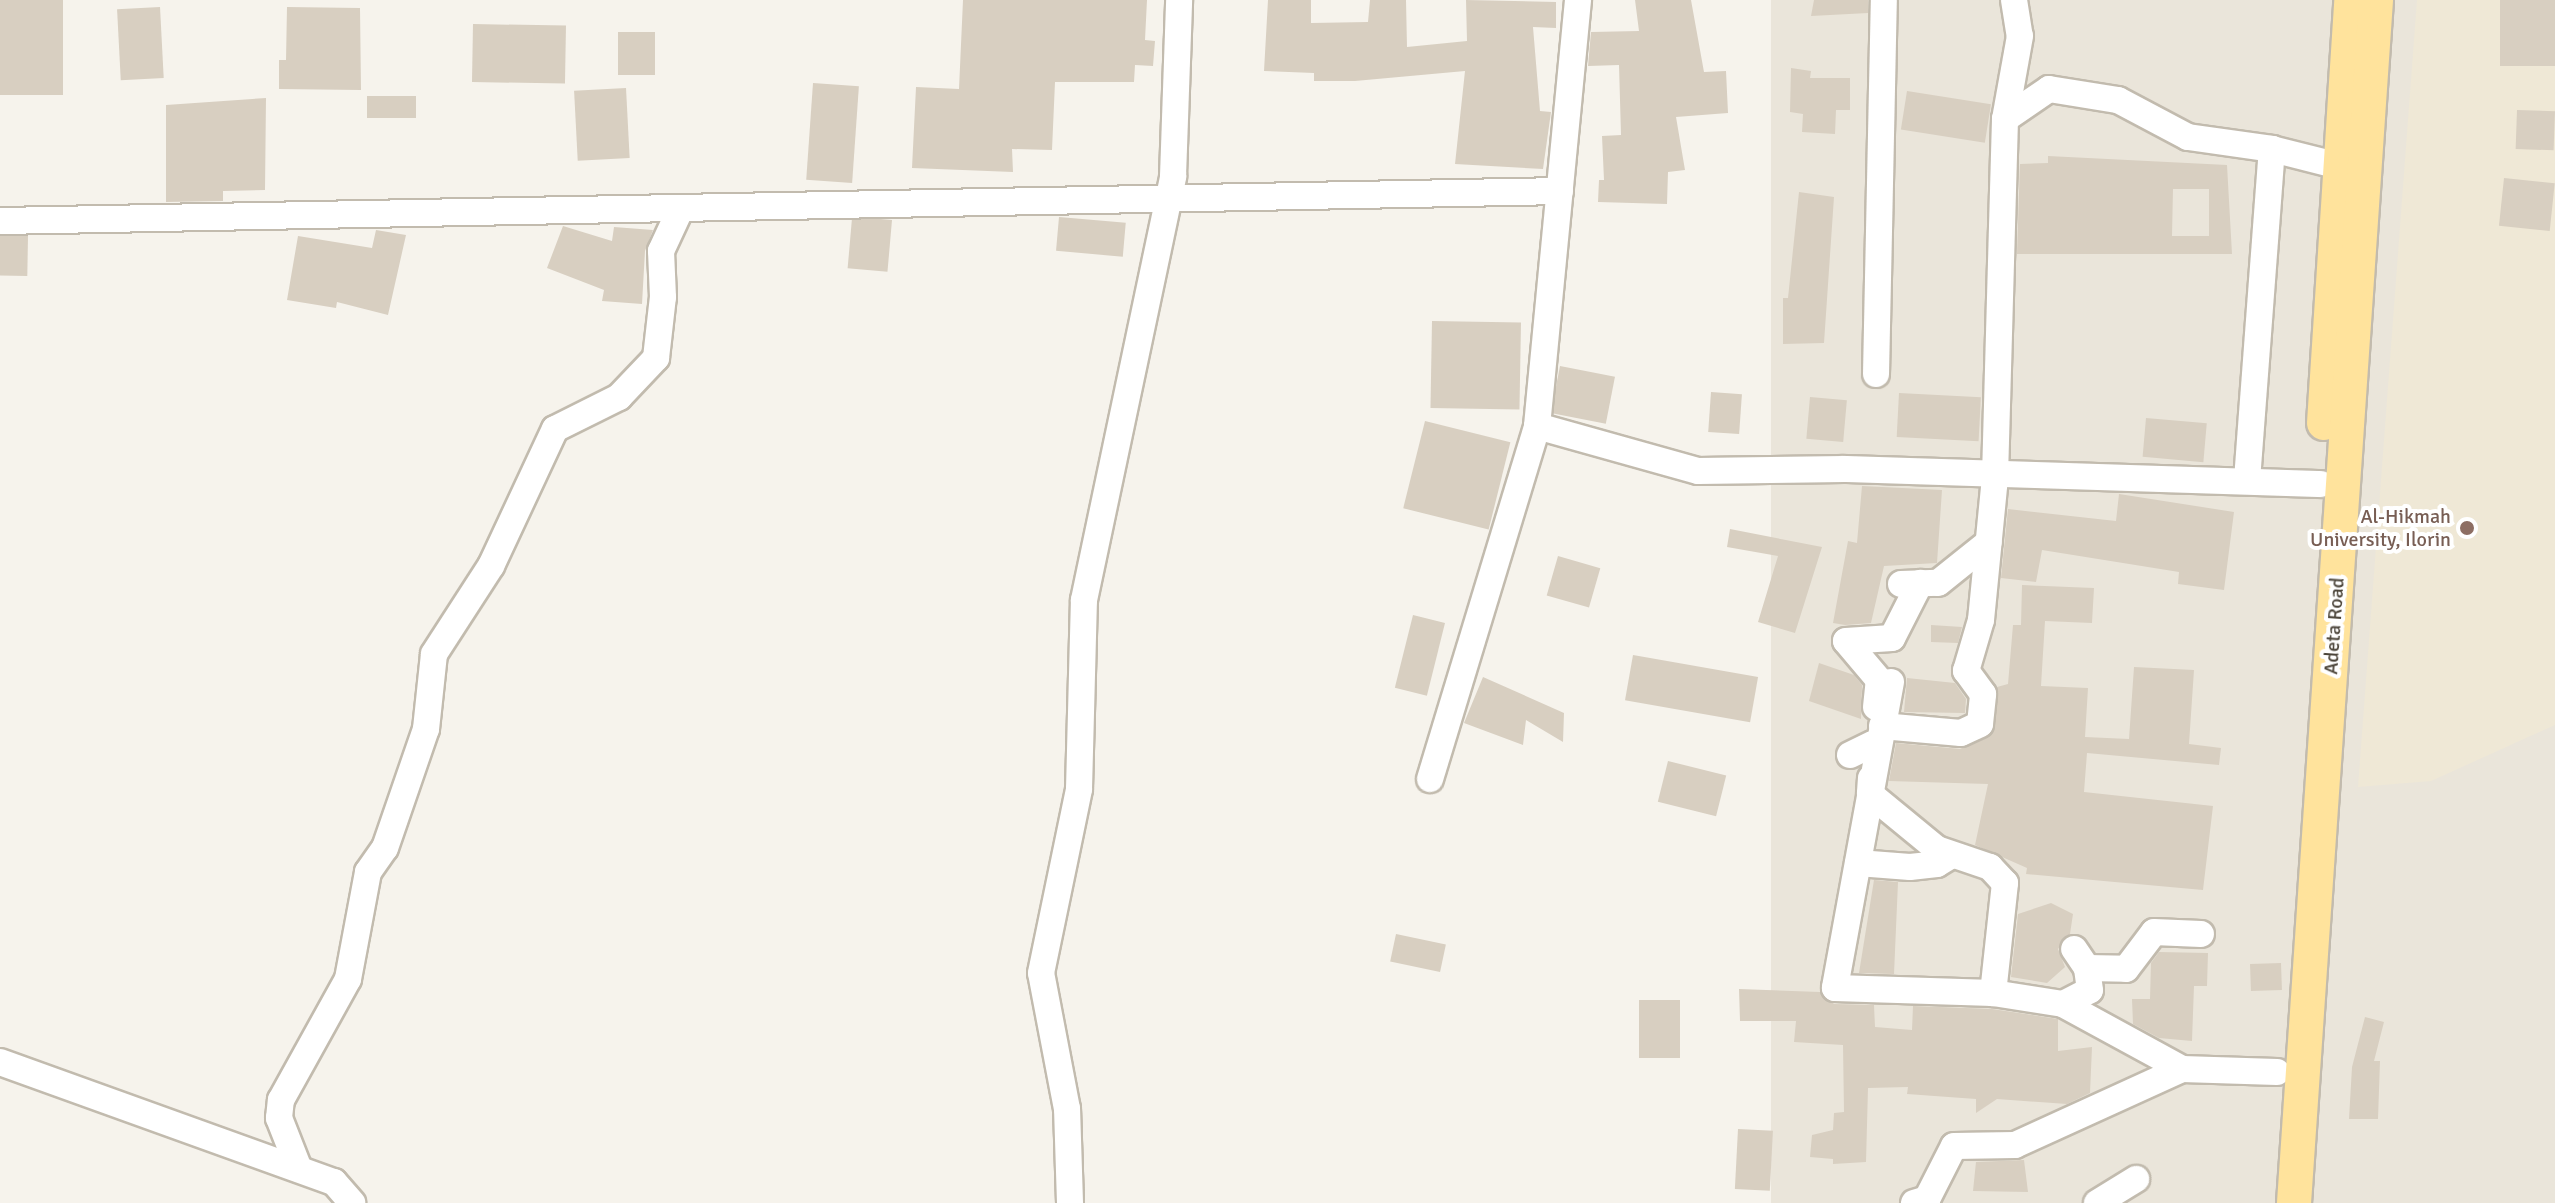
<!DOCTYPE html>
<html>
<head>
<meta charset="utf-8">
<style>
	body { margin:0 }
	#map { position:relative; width:2555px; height:1203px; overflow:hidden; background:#f6f3ec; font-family:Signika,sans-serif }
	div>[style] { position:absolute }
	.residential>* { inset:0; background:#eae5da; transform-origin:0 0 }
	.education>* { inset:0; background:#efe8d6 }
	.building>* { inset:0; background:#d8cfc1; transform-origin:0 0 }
	.roads { filter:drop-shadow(2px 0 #c2bbae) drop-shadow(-2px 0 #c2bbae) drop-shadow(0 2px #c2bbae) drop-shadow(0 -2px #c2bbae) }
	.minor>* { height:26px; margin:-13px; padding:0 13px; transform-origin:13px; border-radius:13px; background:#fff }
	.major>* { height:34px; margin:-17px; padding:0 17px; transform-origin:17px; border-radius:17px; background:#ffe39c }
	.dots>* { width:22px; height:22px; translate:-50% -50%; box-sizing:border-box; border:4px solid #fff; border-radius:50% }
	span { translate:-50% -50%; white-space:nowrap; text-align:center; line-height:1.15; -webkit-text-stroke:8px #fff; paint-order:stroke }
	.education-label { font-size:20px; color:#785e54 }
	.right { translate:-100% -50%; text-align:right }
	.street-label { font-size:20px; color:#4b4439 }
</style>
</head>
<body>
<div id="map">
	<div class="residential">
		<i style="left:1771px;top:0;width:784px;height:1203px"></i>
	</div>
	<div class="education">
		<i style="clip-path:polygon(2417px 0,2555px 0,2555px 725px,2431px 781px,2358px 787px)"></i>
	</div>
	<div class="building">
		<i style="left:0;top:0;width:63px;height:95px"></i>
		<i style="clip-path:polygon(963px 0,1147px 0,1145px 40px,1155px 41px,1153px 66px,1135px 65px,1134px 82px,1055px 82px,1052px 150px,1012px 149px,1013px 172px,912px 168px,916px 87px,959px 89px)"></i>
		<i style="clip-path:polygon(1268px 0,1311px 0,1311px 23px,1368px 22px,1370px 0,1406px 0,1407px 47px,1467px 41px,1466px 0,1556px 2px,1556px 28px,1533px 27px,1540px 111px,1551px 112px,1543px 169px,1455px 164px,1465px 71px,1355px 81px,1314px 81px,1314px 73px,1264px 71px)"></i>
		<i style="clip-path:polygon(1635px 0,1691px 0,1704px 72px,1726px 71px,1728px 113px,1676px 117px,1685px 170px,1668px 172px,1667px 204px,1598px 202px,1599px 180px,1604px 180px,1602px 136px,1621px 135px,1619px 65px,1588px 66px,1591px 32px,1639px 31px)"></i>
		<i style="clip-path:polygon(1814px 0,1868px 0,1868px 13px,1811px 16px)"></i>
		<i style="left:2500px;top:0;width:55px;height:66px"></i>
		<i style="left:160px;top:7px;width:71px;height:43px;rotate:87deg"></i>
		<i style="clip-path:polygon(287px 7px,360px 8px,361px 90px,279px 89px,279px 60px,286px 60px)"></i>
		<i style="left:473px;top:24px;width:93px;height:58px;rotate:1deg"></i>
		<i style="left:618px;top:32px;width:37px;height:43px"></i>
		<i style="clip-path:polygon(1791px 68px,1811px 71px,1810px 78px,1850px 78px,1850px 110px,1836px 110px,1835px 134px,1802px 132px,1803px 114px,1790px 112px)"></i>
		<i style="left:813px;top:83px;width:46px;height:97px;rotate:4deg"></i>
		<i style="left:626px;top:88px;width:70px;height:52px;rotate:87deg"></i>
		<i style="left:1907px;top:91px;width:85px;height:39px;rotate:9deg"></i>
		<i style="left:416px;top:96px;width:22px;height:49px;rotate:90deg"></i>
		<i style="clip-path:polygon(266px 98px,265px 190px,223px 191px,223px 201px,166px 202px,166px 105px)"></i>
		<i style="left:2517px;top:110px;width:38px;height:39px;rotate:2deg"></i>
		<i style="clip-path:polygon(evenodd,2048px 156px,2227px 165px,2232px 254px,2017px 254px,2020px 164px,2048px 163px,2048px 156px,2173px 189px,2209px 189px,2209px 236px,2172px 236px,2173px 189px)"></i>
		<i style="left:2504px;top:178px;width:51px;height:48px;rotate:6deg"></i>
		<i style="clip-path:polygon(1799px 192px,1834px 197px,1824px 343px,1783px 344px,1783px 298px,1788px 298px)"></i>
		<i style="left:1059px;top:217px;width:67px;height:34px;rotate:5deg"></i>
		<i style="left:892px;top:220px;width:52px;height:40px;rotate:95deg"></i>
		<i style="clip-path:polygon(563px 226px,612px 241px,614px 227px,653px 230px,645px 251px,642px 304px,602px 301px,604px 290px,547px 268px)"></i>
		<i style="clip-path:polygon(376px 230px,406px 235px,388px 315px,337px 302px,336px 308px,287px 300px,298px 236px,372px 248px)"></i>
		<i style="left:28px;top:236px;width:40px;height:28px;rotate:91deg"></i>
		<i style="left:1432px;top:321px;width:89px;height:87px;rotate:1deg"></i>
		<i style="left:1560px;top:366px;width:56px;height:48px;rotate:11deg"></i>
		<i style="left:1711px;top:392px;width:31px;height:40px;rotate:4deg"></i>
		<i style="left:1899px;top:393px;width:82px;height:44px;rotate:3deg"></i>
		<i style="left:1810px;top:397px;width:37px;height:42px;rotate:5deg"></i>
		<i style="left:2146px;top:418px;width:61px;height:39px;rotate:5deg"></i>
		<i style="left:1425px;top:421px;width:88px;height:90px;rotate:14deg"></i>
		<i style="clip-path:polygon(1862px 486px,1942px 490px,1937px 563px,1884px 566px,1871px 623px,1845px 625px,1833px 623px,1848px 541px,1857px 543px)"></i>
		<i style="clip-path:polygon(2119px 494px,2234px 512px,2224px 590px,2178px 584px,2179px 572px,2042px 550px,2036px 582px,2001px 578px,2008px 509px,2116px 521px)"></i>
		<i style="clip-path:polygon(1730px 529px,1822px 547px,1795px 633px,1758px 622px,1778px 556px,1727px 547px)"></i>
		<i style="left:1558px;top:556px;width:44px;height:41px;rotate:16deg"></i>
		<i style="clip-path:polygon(2022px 585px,2094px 588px,2092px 623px,2045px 621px,2041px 686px,2088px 688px,2085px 737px,2129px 739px,2134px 667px,2194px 670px,2189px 744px,2221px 748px,2219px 765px,2087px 753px,2084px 792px,2213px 806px,2203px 890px,2026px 874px,2027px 868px,1975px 845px,1988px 784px,1889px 781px,1896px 743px,1960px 749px,1993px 733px,1997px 687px,2008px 684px,2013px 625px,2021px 625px)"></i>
		<i style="left:1413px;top:615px;width:33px;height:75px;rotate:14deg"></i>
		<i style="clip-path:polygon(1931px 625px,1962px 627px,1958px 643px,1931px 642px)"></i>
		<i style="left:1633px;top:655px;width:127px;height:46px;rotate:10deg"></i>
		<i style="clip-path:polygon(1819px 663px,1854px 675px,1862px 685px,1861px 719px,1809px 701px)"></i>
		<i style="clip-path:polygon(1483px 677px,1564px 713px,1563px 742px,1526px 720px,1523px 745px,1464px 723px)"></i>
		<i style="clip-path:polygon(1907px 678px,1955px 683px,1966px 699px,1965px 713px,1904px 712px)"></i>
		<i style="left:1668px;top:761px;width:60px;height:42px;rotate:14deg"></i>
		<i style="clip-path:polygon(1874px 880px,1898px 882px,1894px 974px,1859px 973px)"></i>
		<i style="clip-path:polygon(2051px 903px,2073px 914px,2070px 934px,2058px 949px,2065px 967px,2047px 983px,2011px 977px,2018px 914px)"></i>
		<i style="left:1396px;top:934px;width:51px;height:28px;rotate:12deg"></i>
		<i style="clip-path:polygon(2159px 952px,2208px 953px,2207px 986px,2194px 986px,2192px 1041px,2159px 1038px,2133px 1024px,2132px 999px,2150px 999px,2151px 963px)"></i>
		<i style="left:2281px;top:963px;width:27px;height:31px;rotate:88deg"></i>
		<i style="clip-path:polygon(1739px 989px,1820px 992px,1834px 1004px,1874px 1005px,1875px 1027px,1912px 1030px,1913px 1006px,1992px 1009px,2058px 1019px,2058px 1051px,2092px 1047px,2090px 1093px,2067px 1104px,1997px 1099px,1976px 1113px,1976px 1099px,1907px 1094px,1908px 1087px,1868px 1088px,1866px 1162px,1833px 1164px,1833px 1159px,1810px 1157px,1812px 1135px,1833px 1130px,1834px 1113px,1844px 1112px,1843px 1045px,1794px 1042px,1796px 1021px,1740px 1021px)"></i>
		<i style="left:1680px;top:1000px;width:58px;height:41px;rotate:90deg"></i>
		<i style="clip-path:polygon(2365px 1017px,2384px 1022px,2374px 1061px,2380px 1061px,2378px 1119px,2349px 1119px,2352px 1067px)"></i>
		<i style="left:1738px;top:1129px;width:35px;height:60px;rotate:3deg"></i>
		<i style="clip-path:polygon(2024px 1160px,2028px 1192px,1973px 1191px,1976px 1162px)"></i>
	</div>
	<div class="roads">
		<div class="minor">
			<i style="left:2014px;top:0;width:36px;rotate:81deg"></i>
			<i style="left:2020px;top:36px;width:84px;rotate:100.2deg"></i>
			<i style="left:2005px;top:119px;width:53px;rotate:-34.3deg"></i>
			<i style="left:2049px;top:89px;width:70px;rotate:9.1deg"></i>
			<i style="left:2118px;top:100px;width:79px;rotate:27.9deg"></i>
			<i style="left:2188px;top:137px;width:85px;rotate:8.1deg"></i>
			<i style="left:2272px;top:149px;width:69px;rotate:14.2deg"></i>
			<i style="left:0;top:221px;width:1560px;rotate:-1.1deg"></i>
			<i style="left:1876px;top:374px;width:374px;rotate:-88.8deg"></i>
			<i style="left:1537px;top:426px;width:167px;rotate:15.6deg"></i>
			<i style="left:1698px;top:471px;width:146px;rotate:-0.8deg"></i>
			<i style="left:1844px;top:469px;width:477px;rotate:1.8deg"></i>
			<i style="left:2247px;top:480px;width:332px;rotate:-85.7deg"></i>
			<i style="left:1901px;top:584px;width:37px;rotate:-2deg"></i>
			<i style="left:1938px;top:583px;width:65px;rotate:-38.8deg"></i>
			<i style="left:1891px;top:682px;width:311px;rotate:100.4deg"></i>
			<i style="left:1835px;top:988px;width:158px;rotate:1.8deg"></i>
			<i style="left:1993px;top:993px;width:71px;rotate:8.9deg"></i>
			<i style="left:2063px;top:1004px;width:136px;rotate:28.6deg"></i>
			<i style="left:1876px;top:707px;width:27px;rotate:-84deg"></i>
			<i style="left:1879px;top:680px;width:51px;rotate:-130.2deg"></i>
			<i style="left:1846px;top:641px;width:46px;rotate:-3.7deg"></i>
			<i style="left:1892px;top:638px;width:62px;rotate:-63deg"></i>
			<i style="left:1882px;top:726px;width:79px;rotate:5.1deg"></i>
			<i style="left:1961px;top:733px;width:21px;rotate:-25deg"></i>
			<i style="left:1980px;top:724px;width:30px;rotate:-84deg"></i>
			<i style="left:1983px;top:694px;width:29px;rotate:-126deg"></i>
			<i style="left:1966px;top:671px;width:53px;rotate:-73.6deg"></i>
			<i style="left:1981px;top:620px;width:144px;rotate:-84.4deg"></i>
			<i style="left:1995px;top:477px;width:358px;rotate:-88.4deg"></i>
			<i style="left:1850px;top:755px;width:25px;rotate:-26deg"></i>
			<i style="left:1871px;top:778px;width:16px;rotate:94deg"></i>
			<i style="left:1870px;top:794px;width:87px;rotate:39.4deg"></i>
			<i style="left:1937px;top:849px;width:56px;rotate:18.8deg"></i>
			<i style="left:1990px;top:867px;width:22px;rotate:47deg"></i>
			<i style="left:2005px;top:883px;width:111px;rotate:96.2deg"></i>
			<i style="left:1430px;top:779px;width:369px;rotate:-73.1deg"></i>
			<i style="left:1537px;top:426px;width:428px;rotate:-84.5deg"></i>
			<i style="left:1858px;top:863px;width:52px;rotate:4.4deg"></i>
			<i style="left:1910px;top:867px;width:27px;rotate:-6deg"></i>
			<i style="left:1937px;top:864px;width:13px;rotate:-32deg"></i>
			<i style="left:2087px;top:968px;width:39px;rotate:1deg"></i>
			<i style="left:2126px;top:969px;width:46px;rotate:-52.9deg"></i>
			<i style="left:2154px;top:932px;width:47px;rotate:2.4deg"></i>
			<i style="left:2063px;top:1004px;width:30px;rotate:-27deg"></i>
			<i style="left:2090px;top:990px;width:22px;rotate:-98deg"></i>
			<i style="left:2087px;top:968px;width:23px;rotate:-124deg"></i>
			<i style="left:0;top:1062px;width:355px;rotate:19.8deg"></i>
			<i style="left:334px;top:1182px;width:28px;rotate:49deg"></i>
			<i style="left:299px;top:1169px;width:55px;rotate:-111.4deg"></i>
			<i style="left:279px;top:1118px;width:18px;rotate:-84deg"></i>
			<i style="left:281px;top:1100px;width:138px;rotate:-61deg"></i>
			<i style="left:348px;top:979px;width:109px;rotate:-79.4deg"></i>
			<i style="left:368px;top:872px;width:29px;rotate:-55deg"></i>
			<i style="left:385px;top:848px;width:126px;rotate:-71deg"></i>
			<i style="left:426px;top:729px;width:75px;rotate:-83.9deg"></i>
			<i style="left:434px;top:654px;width:105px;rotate:-57.1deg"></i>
			<i style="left:491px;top:566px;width:151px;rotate:-65deg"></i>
			<i style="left:555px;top:429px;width:72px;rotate:-26.6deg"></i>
			<i style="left:619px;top:397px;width:54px;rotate:-46.5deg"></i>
			<i style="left:656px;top:358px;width:61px;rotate:-83.5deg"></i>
			<i style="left:663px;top:297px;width:46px;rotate:-92.5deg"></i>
			<i style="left:661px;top:251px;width:45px;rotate:-65.1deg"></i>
			<i style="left:1070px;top:1203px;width:94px;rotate:-91.8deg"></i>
			<i style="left:1067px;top:1109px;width:138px;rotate:-100.8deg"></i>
			<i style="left:1041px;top:973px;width:188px;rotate:-78.3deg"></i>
			<i style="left:1079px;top:789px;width:189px;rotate:-88.5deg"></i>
			<i style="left:1084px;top:600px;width:433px;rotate:-78.1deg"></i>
			<i style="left:1173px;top:176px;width:176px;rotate:-88deg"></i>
			<i style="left:1914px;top:1203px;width:14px;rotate:-17deg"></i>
			<i style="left:1927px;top:1199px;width:59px;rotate:-63deg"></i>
			<i style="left:1954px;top:1146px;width:61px;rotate:-0.9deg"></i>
			<i style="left:2015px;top:1145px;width:183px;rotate:-24.5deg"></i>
			<i style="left:2182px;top:1069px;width:95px;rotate:1.8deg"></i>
			<i style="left:2097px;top:1203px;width:46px;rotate:-31.6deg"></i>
		</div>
		<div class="major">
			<i style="left:2324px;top:423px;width:424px;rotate:-86.3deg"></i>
			<i style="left:2294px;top:1203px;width:1206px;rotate:-86.1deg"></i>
		</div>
	</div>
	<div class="dots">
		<i style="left:2467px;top:528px;background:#8d6e63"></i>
	</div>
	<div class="education-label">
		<span class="right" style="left:2451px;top:528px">Al-Hikmah<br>University, Ilorin</span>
	</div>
	<div class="street-label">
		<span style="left:2334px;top:626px;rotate:-86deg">Adeta Road</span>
	</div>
</div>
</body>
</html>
